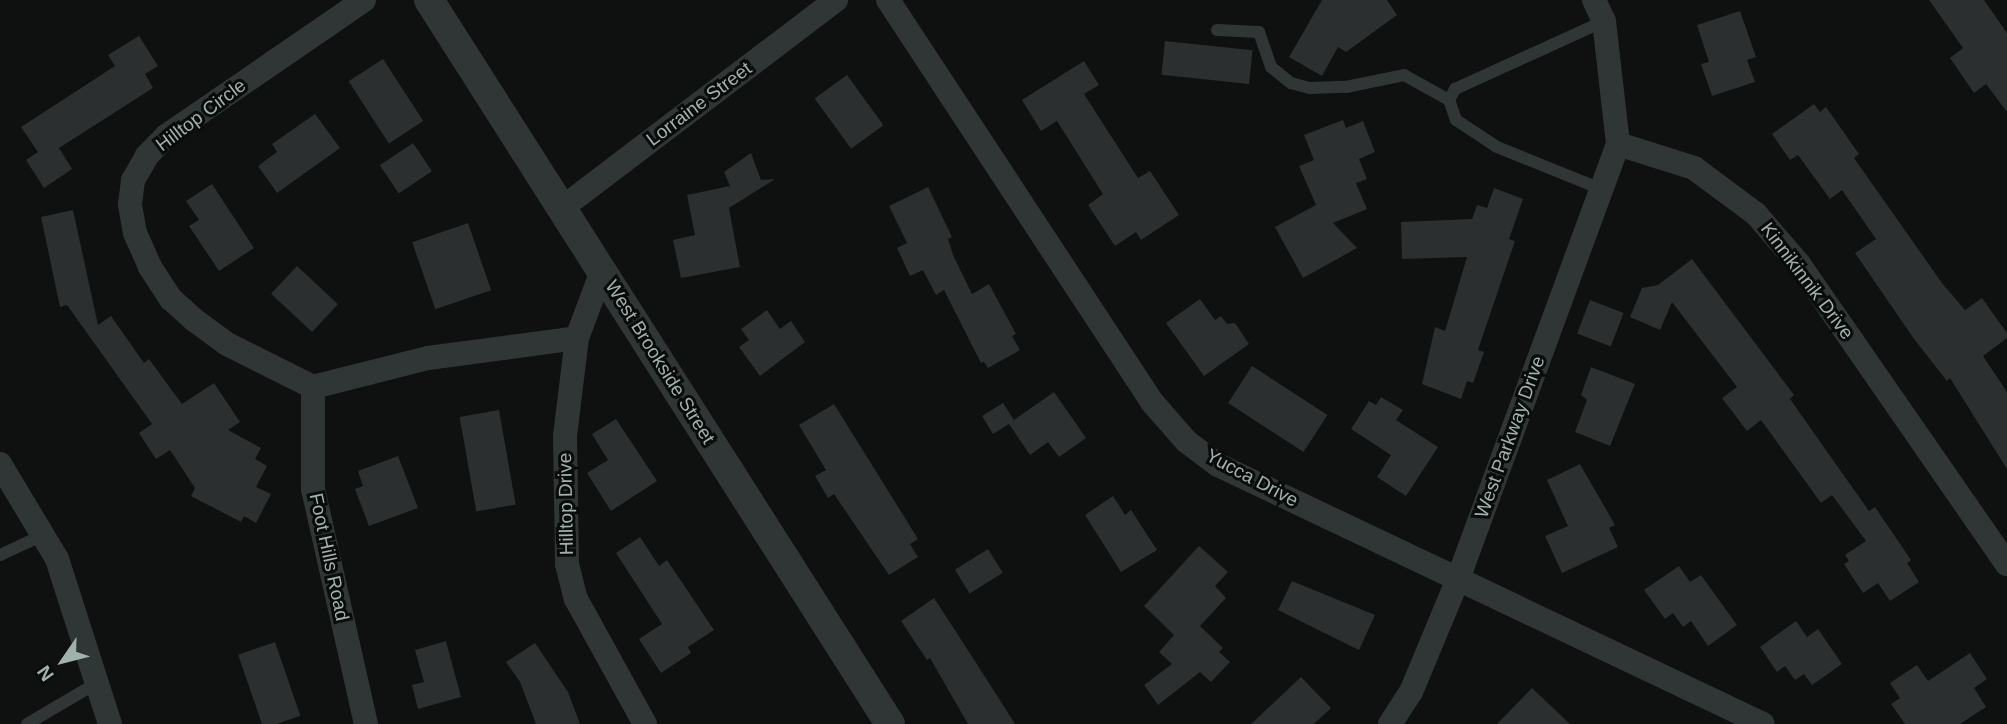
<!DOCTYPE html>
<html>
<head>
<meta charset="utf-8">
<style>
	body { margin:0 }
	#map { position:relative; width:2007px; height:724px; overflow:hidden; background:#0f1010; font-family:Helvetica,sans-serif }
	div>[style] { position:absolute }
	.building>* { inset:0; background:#2c2f2f; transform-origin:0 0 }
	.service>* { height:12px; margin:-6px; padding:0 6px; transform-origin:6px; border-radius:6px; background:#303535 }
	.minor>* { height:24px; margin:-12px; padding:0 12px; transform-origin:12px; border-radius:12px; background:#303535 }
	.tertiary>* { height:30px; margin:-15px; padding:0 15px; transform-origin:15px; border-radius:15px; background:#303535 }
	span { translate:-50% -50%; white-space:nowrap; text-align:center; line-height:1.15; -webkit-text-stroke:6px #0a0b0b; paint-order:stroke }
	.street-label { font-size:19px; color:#9fb2ac }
	.north { position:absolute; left:28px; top:626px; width:70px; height:70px; -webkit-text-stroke:5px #0a0b0b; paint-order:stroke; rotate:235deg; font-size:19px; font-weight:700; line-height:28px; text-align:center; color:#9fb2ac }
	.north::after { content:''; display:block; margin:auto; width:24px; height:32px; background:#9fb2ac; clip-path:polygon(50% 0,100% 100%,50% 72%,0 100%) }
</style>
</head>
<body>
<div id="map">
	<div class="building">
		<i style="clip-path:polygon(1322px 0,1387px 0,1397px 15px,1346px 52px,1338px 47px,1322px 76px,1289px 57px)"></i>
		<i style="clip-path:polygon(1929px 0,1984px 0,2007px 33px,2007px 112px,1986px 84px,1974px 93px,1950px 58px,1963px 48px)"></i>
		<i style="clip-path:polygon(1740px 11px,1756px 57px,1747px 60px,1755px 82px,1712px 96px,1701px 64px,1709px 62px,1697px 25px)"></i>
		<i style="clip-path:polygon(139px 36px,158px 66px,145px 74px,153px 88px,59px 148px,72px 169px,44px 188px,26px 160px,38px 152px,21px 127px,115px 66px,108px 55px)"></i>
		<i style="left:1165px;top:41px;width:88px;height:34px;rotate:6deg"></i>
		<i style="left:383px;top:59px;width:74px;height:41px;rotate:57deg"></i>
		<i style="clip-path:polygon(1084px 61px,1099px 85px,1084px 94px,1138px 178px,1150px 171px,1179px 215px,1141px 240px,1136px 232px,1115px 246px,1088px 205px,1103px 194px,1057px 121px,1041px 131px,1022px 100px)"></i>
		<i style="left:847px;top:75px;width:62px;height:40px;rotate:54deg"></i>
		<i style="clip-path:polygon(1814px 104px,1820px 112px,1826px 107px,1859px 154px,1854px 158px,1942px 283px,1965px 310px,1982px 298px,2007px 333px,2007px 338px,1983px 356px,2007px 392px,2007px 469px,1950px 378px,1947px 381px,1914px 339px,1855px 253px,1876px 239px,1842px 190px,1830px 199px,1798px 155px,1790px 160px,1772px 134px)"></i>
		<i style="clip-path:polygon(315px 114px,340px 148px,277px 193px,258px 166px,277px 152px,272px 144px)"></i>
		<i style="clip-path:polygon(1343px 120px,1346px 128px,1363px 121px,1375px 152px,1359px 159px,1367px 179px,1356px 183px,1367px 209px,1333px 223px,1357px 248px,1303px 278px,1275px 227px,1316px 205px,1299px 166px,1314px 160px,1304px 135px)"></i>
		<i style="left:413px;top:143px;width:34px;height:40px;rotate:56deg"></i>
		<i style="clip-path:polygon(751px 153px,761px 180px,775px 179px,729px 208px,740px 267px,681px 278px,673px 240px,695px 235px,687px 195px,730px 186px,724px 172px)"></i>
		<i style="clip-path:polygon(212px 184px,254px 248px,219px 271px,189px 226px,199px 220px,186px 201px)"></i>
		<i style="clip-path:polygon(928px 187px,952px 237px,948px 239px,953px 255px,972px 294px,989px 284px,1016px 334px,1012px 336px,1020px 350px,988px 368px,984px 362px,981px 363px,944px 290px,936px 295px,923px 270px,910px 276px,897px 248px,907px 243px,889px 206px)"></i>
		<i style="clip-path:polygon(1494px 188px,1523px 199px,1509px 239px,1515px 241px,1478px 350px,1484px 352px,1473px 383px,1467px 381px,1461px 399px,1422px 384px,1435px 327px,1445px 331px,1467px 257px,1402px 259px,1401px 222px,1472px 219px,1477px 205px,1487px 208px)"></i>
		<i style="clip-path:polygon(73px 210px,98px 325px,111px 316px,144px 363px,149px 359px,182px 404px,214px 383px,240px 422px,228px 430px,261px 448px,255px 459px,267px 466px,256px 487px,271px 494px,256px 523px,244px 516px,241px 522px,191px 496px,195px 488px,170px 450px,156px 459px,139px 433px,152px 424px,67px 305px,60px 307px,41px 217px)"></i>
		<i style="left:468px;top:223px;width:71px;height:59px;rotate:71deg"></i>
		<i style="clip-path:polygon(1692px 259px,1794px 395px,1790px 399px,1869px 511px,1875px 507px,1911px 560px,1907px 563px,1919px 582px,1890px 601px,1878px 583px,1863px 593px,1844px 564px,1849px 561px,1845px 555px,1866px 541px,1832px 495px,1821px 503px,1761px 420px,1747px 431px,1722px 398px,1737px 387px,1672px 302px,1660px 330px,1630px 317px,1642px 288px,1658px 285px)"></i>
		<i style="left:297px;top:266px;width:56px;height:38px;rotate:43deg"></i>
		<i style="clip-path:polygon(1200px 299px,1215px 320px,1221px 316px,1227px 324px,1235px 323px,1249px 344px,1204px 376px,1166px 323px)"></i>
		<i style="left:1590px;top:300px;width:36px;height:36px;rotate:21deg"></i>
		<i style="clip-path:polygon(767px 310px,780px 329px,791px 321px,805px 342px,760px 376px,739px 347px,749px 340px,741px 329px)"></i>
		<i style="left:1252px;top:366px;width:90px;height:44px;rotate:33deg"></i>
		<i style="clip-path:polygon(1591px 367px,1635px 384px,1610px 446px,1575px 432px,1587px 400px,1581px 395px)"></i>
		<i style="clip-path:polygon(1054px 392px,1086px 438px,1059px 457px,1048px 442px,1030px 455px,1009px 424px,993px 434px,982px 416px,1003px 403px,1014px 420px)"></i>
		<i style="clip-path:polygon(1381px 397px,1403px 410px,1396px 420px,1438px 447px,1406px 496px,1377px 477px,1391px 455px,1351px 429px,1369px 401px,1376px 405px)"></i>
		<i style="clip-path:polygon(834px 404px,918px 539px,910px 544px,918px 557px,889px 575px,834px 494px,828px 498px,815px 476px,826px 470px,799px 425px)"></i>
		<i style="left:499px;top:410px;width:96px;height:40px;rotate:80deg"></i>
		<i style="clip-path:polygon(616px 419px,657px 481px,611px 511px,587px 473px,608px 460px,592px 434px)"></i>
		<i style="clip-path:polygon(398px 456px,418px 508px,369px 526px,355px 489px,363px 486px,358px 471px)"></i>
		<i style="clip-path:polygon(1580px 464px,1615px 525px,1609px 528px,1618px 547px,1562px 573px,1545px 536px,1568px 526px,1547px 480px)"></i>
		<i style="clip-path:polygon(1113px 496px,1125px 515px,1131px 510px,1157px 550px,1121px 572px,1085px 515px)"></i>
		<i style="clip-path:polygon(640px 537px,659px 566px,667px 560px,714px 630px,688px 647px,691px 653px,661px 673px,639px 639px,662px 624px,616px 553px)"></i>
		<i style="clip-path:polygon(1199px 546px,1228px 572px,1215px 586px,1226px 598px,1200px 626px,1223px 648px,1219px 652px,1230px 662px,1211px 682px,1200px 672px,1158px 705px,1144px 685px,1172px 664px,1159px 652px,1174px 635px,1144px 606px)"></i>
		<i style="left:988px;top:549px;width:28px;height:39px;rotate:58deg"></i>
		<i style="clip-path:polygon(1679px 566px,1690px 582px,1701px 575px,1737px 625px,1708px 646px,1691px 621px,1683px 627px,1673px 613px,1665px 619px,1644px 590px)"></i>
		<i style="clip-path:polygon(1292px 581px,1375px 615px,1359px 650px,1278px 610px)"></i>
		<i style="clip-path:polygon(934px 598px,973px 658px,1015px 724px,968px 724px,930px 658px,927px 660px,901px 621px)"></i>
		<i style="clip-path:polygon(1796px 621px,1807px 637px,1818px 629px,1842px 664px,1812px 685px,1804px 674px,1795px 680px,1785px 666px,1777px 672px,1760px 647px)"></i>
		<i style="clip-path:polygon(446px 641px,461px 697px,418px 709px,412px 685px,424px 682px,415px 650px)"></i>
		<i style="left:275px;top:642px;width:78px;height:39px;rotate:71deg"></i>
		<i style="clip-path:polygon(535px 643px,568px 692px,580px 724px,536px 724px,520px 682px,506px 662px)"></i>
		<i style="clip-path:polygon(1970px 653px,1987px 679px,1974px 688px,1986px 707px,1960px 724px,1905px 724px,1891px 704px,1900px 698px,1890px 683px,1917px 665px,1928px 681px)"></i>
		<i style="clip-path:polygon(1301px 677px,1331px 708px,1314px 724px,1251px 724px)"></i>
		<i style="clip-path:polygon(1532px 688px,1570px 724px,1497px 724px)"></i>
	</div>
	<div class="service">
		<i style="left:1217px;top:30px;width:42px;rotate:2.7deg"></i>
		<i style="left:1259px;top:32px;width:37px;rotate:71deg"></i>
		<i style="left:1271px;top:67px;width:26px;rotate:39deg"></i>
		<i style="left:1291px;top:83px;width:20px;rotate:15deg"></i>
		<i style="left:1310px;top:88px;width:36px;rotate:-2deg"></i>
		<i style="left:1346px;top:87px;width:59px;rotate:-11.7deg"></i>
		<i style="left:1404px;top:75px;width:51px;rotate:29.1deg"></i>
		<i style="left:1601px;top:189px;width:112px;rotate:-158deg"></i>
		<i style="left:1497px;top:147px;width:49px;rotate:-146.6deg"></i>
		<i style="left:1456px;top:120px;width:21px;rotate:-109deg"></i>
		<i style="left:1449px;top:100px;width:13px;rotate:-61deg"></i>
		<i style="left:1455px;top:89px;width:164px;rotate:-24.5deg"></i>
		<i style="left:0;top:555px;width:47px;rotate:-24.9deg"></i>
		<i style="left:27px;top:724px;width:81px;rotate:-30.4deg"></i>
	</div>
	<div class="minor">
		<i style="left:364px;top:0;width:240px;rotate:145.5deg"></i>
		<i style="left:166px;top:136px;width:28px;rotate:134deg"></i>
		<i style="left:147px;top:156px;width:28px;rotate:120deg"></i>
		<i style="left:133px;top:180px;width:25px;rotate:97deg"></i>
		<i style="left:130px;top:205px;width:28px;rotate:80deg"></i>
		<i style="left:135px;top:233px;width:37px;rotate:66deg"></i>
		<i style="left:150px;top:267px;width:38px;rotate:57deg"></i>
		<i style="left:171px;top:299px;width:30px;rotate:42deg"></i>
		<i style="left:193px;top:319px;width:42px;rotate:36.3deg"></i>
		<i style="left:227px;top:344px;width:96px;rotate:26.6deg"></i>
		<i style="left:313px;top:387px;width:119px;rotate:-14.2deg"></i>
		<i style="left:428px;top:358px;width:150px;rotate:-7.6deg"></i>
		<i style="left:888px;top:0;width:481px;rotate:56.7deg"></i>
		<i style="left:1152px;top:402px;width:52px;rotate:48.9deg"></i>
		<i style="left:1186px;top:441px;width:40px;rotate:37deg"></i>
		<i style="left:1218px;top:465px;width:603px;rotate:25.42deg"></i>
		<i style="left:1594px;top:0;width:23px;rotate:65deg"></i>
		<i style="left:1604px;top:21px;width:124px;rotate:83.5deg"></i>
		<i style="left:1618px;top:144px;width:80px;rotate:17.5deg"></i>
		<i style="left:1694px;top:168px;width:77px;rotate:36.6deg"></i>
		<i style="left:1756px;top:214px;width:66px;rotate:49.3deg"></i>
		<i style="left:1799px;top:264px;width:365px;rotate:55.3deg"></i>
		<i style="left:562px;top:208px;width:344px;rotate:-37.2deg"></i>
		<i style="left:602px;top:271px;width:72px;rotate:110.5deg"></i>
		<i style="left:577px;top:338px;width:99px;rotate:97deg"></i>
		<i style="left:565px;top:436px;width:128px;rotate:89.1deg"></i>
		<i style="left:567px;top:564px;width:36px;rotate:76deg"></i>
		<i style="left:576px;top:599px;width:143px;rotate:61.1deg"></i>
		<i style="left:313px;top:387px;width:102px;rotate:90deg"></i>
		<i style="left:313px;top:489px;width:241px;rotate:77.3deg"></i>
		<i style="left:0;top:464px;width:111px;rotate:59deg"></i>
		<i style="left:57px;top:559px;width:173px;rotate:72.2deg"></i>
		<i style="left:1390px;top:724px;width:38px;rotate:-57deg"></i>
		<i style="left:1411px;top:692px;width:122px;rotate:-67.4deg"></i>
		<i style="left:1458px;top:579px;width:463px;rotate:-69.8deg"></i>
	</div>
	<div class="tertiary">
		<i style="left:429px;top:0;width:858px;rotate:57.51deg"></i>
	</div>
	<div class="street-label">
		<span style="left:699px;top:104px;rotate:-37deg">Lorraine Street</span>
		<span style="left:201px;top:115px;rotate:-37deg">Hilltop Circle</span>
		<span style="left:1807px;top:281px;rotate:53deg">Kinnikinnik Drive</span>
		<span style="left:660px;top:362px;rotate:58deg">West Brookside Street</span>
		<span style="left:1510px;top:437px;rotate:-70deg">West Parkway Drive</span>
		<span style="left:1252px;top:478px;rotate:28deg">Yucca Drive</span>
		<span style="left:566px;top:504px;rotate:-91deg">Hilltop Drive</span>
		<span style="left:329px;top:557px;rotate:78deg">Foot Hills Road</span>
	</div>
	<div class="north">N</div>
</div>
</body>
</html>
